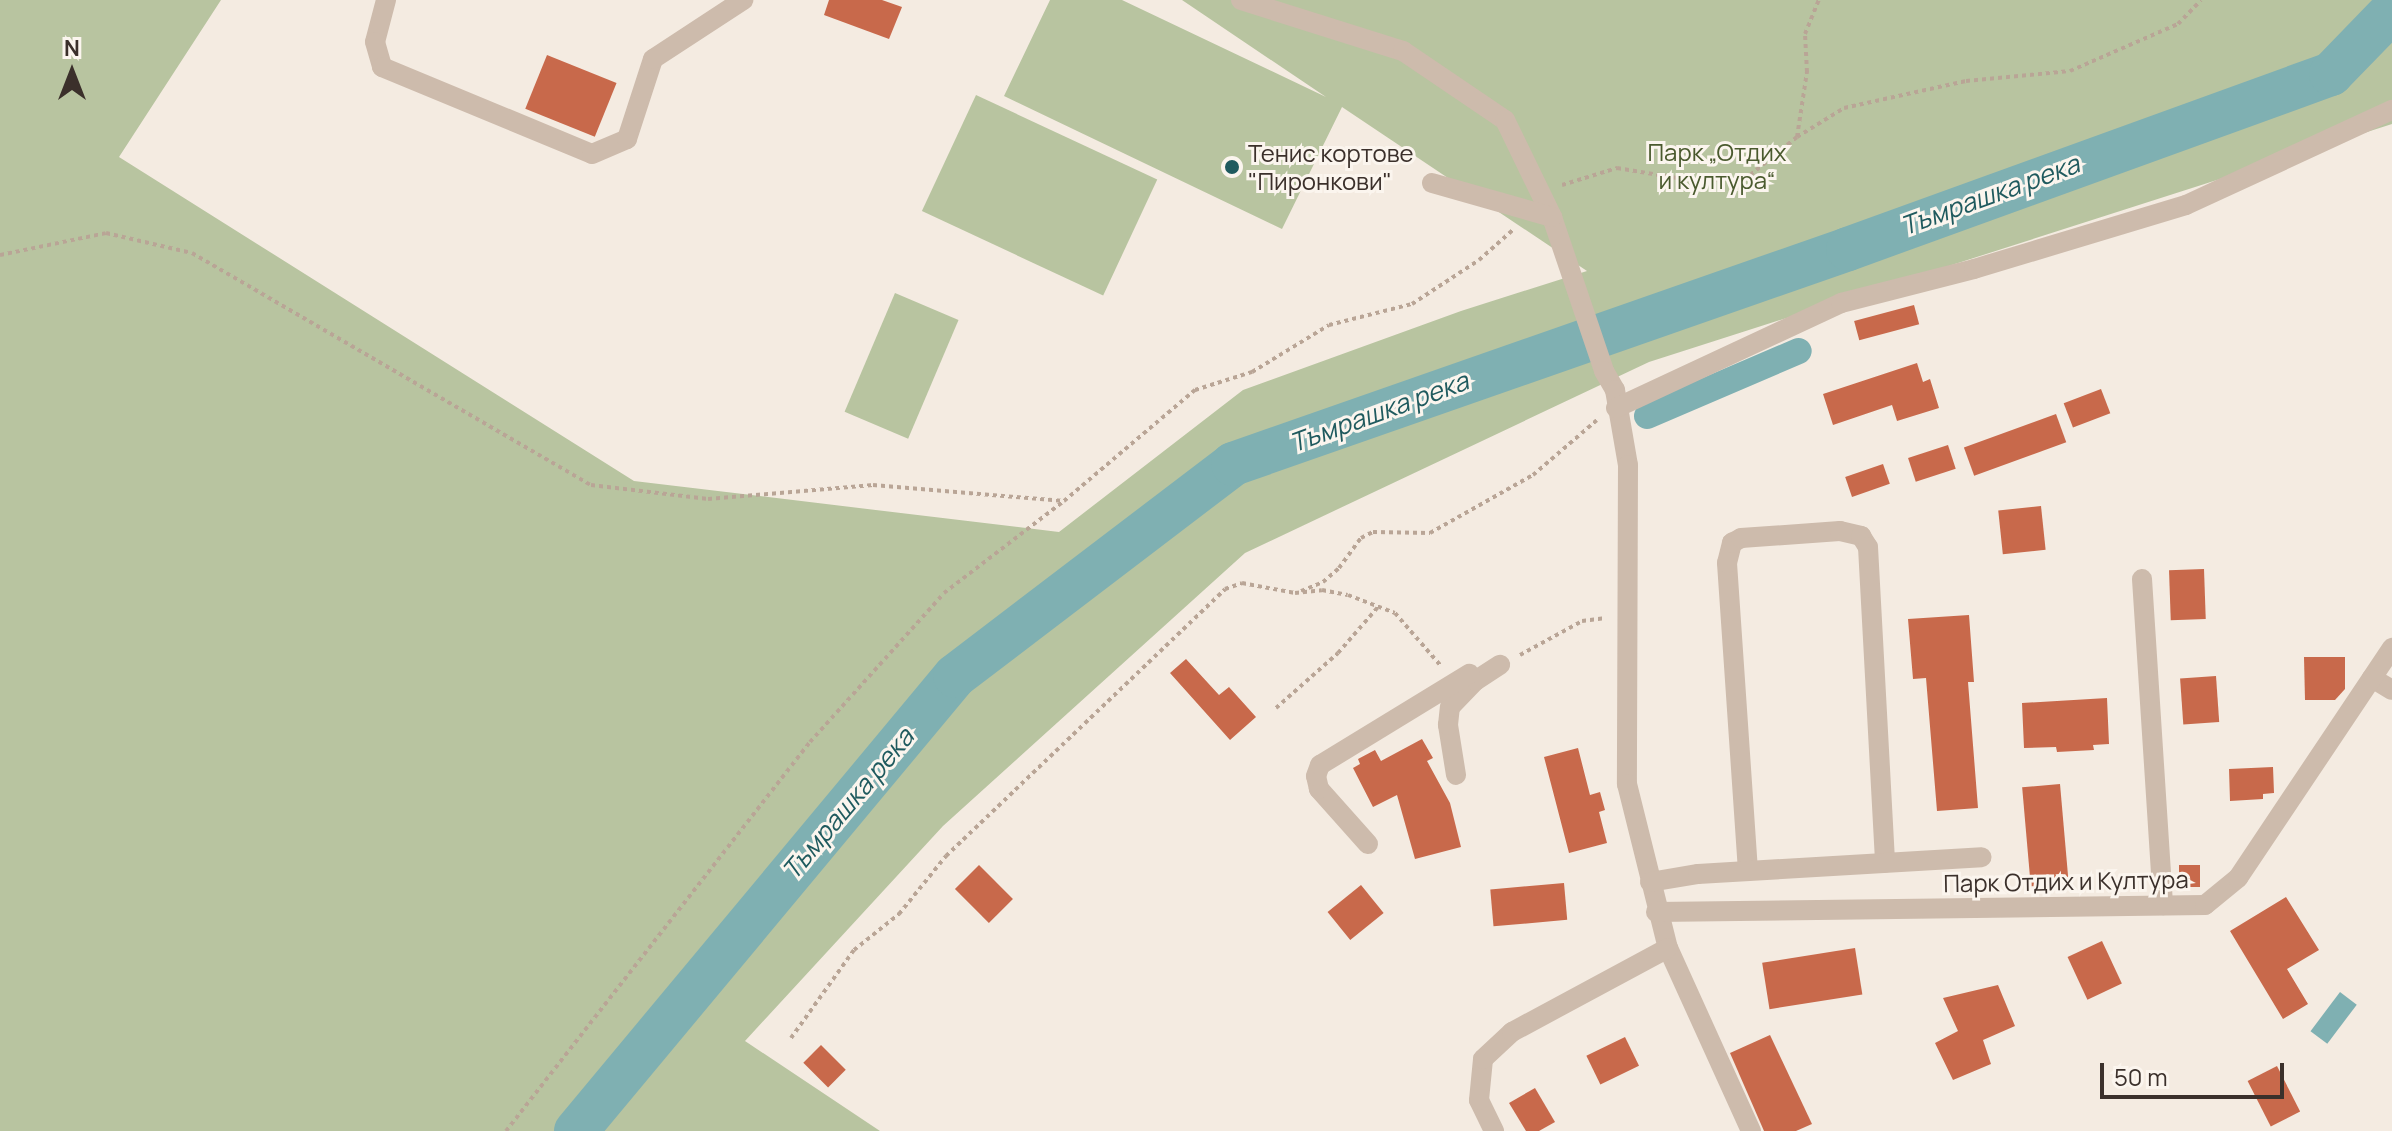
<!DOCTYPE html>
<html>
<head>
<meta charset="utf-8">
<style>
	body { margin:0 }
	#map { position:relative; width:2392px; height:1131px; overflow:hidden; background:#f4ebe1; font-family:Manrope,sans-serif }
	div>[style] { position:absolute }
	.green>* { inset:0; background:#b8c4a0; transform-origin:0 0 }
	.water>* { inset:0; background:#7fb0b2; transform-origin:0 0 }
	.canal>* { height:26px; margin:-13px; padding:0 13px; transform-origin:13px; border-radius:13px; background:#7fb0b2 }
	.river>* { height:44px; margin:-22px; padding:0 22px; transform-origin:22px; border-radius:22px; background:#7fb0b2 }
	.building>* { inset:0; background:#c8694b; transform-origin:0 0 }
	.path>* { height:4px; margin-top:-2px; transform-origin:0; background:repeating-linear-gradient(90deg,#b9a596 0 4px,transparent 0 8px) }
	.minor>* { height:20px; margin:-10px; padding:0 10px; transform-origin:10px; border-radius:10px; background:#cdbbac }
	.dots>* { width:22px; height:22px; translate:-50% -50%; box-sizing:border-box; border:4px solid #fbf5ee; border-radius:50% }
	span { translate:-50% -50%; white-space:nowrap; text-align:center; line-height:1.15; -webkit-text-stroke:6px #fbf5ee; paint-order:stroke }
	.park-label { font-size:24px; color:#4a5a2e }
	.poi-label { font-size:24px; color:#3b302b }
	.left { translate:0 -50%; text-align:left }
	.street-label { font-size:24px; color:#3b302b }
	.water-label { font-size:26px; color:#1f5a5e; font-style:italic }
	.north { position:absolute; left:32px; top:32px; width:80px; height:80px; -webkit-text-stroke:6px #fbf5ee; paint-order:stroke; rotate:0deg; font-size:22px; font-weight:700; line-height:32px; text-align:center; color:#3b302b }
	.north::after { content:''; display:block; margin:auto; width:28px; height:36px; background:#3b302b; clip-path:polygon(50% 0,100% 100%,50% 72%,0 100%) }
	.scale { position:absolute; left:2100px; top:1063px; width:184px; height:36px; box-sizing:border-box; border:4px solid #3b302b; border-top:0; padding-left:10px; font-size:24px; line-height:28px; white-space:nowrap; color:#3b302b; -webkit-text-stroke:6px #fbf5ee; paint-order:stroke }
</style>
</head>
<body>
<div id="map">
	<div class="green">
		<i style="clip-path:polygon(0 0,221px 0,119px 157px,634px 481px,1059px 532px,1243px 390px,1461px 311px,1587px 271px,1342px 107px,1282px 229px,1004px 96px,1050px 0,1122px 0,1326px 97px,1182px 0,2392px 0,2392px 124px,1649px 362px,1245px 553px,943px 826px,745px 1041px,880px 1131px,0 1131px)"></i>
		<i style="left:976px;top:95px;width:200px;height:128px;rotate:25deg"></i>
		<i style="left:895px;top:293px;width:69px;height:129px;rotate:23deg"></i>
	</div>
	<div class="water">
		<i style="left:2340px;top:992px;width:21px;height:49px;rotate:37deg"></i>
	</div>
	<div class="canal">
		<i style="left:1647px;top:416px;width:165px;rotate:-23.2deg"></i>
	</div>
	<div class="river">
		<i style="left:576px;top:1131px;width:592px;rotate:-50.21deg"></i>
		<i style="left:955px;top:676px;width:350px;rotate:-37.3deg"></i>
		<i style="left:1233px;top:464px;width:651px;rotate:-19.27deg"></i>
		<i style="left:1848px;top:249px;width:514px;rotate:-19.92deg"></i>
		<i style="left:2331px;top:74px;width:88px;rotate:-45.9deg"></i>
	</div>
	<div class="building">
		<i style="clip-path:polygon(829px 0,882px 0,902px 7px,889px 39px,824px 15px)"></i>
		<i style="left:547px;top:55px;width:75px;height:58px;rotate:22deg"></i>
		<i style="left:1914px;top:305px;width:20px;height:62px;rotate:75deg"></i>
		<i style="clip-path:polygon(1917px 363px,1923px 382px,1930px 379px,1939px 408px,1897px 421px,1892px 405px,1833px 425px,1823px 394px)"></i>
		<i style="left:2101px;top:389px;width:26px;height:40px;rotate:69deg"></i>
		<i style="left:2056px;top:414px;width:30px;height:98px;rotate:70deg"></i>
		<i style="left:1948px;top:445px;width:25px;height:42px;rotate:72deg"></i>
		<i style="left:1883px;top:464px;width:21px;height:40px;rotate:71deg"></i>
		<i style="left:2041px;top:506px;width:44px;height:43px;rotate:84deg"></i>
		<i style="left:2204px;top:569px;width:50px;height:35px;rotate:88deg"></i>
		<i style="clip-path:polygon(1969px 615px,1974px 682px,1968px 682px,1978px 808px,1937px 811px,1926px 678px,1913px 679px,1908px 619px)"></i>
		<i style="clip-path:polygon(2304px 657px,2345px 657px,2345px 689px,2335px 700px,2305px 700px)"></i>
		<i style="clip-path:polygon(1186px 659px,1219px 695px,1229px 687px,1256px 717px,1230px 740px,1170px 673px)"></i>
		<i style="left:2216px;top:676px;width:46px;height:36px;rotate:86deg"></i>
		<i style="clip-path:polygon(2107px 698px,2109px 744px,2093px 745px,2094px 750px,2057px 752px,2056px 747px,2024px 748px,2022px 703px)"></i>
		<i style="clip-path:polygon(1422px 739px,1433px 758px,1427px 761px,1450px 803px,1461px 847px,1415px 859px,1397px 795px,1373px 807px,1353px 768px,1360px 764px,1358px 759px,1375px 750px,1381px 761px)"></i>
		<i style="clip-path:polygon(1578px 748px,1590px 795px,1600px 792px,1605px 810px,1599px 812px,1607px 843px,1569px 853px,1544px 757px)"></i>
		<i style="clip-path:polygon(2273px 767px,2274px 793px,2263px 794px,2263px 799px,2230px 801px,2229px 769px)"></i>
		<i style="left:2060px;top:784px;width:101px;height:38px;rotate:85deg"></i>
		<i style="left:979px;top:865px;width:48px;height:34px;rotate:45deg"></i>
		<i style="left:2179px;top:865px;width:21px;height:22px"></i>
		<i style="left:1564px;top:883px;width:37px;height:74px;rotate:85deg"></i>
		<i style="left:1361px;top:885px;width:36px;height:43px;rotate:51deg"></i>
		<i style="clip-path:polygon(2286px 897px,2319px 950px,2287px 969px,2308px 1004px,2283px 1019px,2230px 931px)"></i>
		<i style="left:2102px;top:941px;width:47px;height:38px;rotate:65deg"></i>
		<i style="left:1855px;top:948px;width:47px;height:94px;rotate:81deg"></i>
		<i style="clip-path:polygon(1998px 985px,2015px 1026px,1983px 1040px,1991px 1064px,1953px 1080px,1935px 1043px,1958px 1031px,1943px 998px)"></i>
		<i style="clip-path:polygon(1770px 1035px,1812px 1124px,1796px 1131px,1764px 1131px,1730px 1053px)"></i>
		<i style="left:1625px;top:1037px;width:32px;height:43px;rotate:64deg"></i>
		<i style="left:821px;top:1045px;width:35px;height:25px;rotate:45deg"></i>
		<i style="left:2277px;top:1066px;width:51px;height:33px;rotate:63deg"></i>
		<i style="clip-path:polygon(1535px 1088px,1555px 1122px,1539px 1131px,1526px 1131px,1509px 1103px)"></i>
	</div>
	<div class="path">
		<i style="left:1797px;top:137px;width:66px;rotate:-81.3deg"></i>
		<i style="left:1807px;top:72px;width:38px;rotate:-93deg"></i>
		<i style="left:1805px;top:34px;width:37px;rotate:-68deg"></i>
		<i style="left:1562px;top:185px;width:58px;rotate:-17.2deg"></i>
		<i style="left:1617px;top:168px;width:73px;rotate:9.5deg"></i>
		<i style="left:1689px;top:180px;width:55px"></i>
		<i style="left:1744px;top:180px;width:68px;rotate:-39.1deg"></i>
		<i style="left:1797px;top:137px;width:55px;rotate:-31.7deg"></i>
		<i style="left:1844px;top:108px;width:125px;rotate:-12.5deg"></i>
		<i style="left:1966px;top:81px;width:104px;rotate:-5.5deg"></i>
		<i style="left:2070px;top:71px;width:118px;rotate:-23.5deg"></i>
		<i style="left:2178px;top:24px;width:33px;rotate:-46deg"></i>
		<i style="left:0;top:255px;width:108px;rotate:-11.7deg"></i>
		<i style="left:106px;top:233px;width:88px;rotate:13.1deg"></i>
		<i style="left:192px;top:253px;width:462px;rotate:30.2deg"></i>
		<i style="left:591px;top:485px;width:118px;rotate:6.8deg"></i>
		<i style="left:708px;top:499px;width:166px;rotate:-4.8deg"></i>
		<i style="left:873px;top:485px;width:192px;rotate:4.8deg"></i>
		<i style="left:1301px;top:591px;width:24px;rotate:-22deg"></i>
		<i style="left:1323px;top:582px;width:21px;rotate:-41deg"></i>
		<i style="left:1339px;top:568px;width:37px;rotate:-54deg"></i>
		<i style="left:1361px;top:538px;width:13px;rotate:-27deg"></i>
		<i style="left:1373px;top:532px;width:57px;rotate:1deg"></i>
		<i style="left:1430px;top:533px;width:118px;rotate:-29.4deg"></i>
		<i style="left:1533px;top:475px;width:84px;rotate:-40.7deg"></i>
		<i style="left:1520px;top:655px;width:71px;rotate:-28.7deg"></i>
		<i style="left:1582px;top:621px;width:24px;rotate:-7deg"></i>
		<i style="left:1276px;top:708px;width:83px;rotate:-41.6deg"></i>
		<i style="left:1338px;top:653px;width:61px;rotate:-49deg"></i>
		<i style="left:791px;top:1038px;width:108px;rotate:-54.4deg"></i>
		<i style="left:854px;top:950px;width:58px;rotate:-38.7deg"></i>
		<i style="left:899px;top:914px;width:75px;rotate:-51deg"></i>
		<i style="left:946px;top:856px;width:386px;rotate:-43.7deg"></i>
		<i style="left:1225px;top:589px;width:18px;rotate:-19deg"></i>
		<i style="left:1242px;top:583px;width:54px;rotate:10.7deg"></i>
		<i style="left:1295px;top:593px;width:27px;rotate:-6deg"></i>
		<i style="left:1322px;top:590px;width:26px;rotate:11deg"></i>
		<i style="left:1348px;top:595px;width:50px;rotate:21deg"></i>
		<i style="left:1395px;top:613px;width:70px;rotate:49deg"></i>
		<i style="left:506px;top:1131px;width:494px;rotate:-52deg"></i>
		<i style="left:810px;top:742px;width:200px;rotate:-48deg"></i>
		<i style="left:944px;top:593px;width:151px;rotate:-37.5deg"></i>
		<i style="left:1064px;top:501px;width:172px;rotate:-40.3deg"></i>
		<i style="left:1195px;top:390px;width:60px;rotate:-17.5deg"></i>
		<i style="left:1252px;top:372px;width:90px;rotate:-31.4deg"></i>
		<i style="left:1329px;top:325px;width:86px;rotate:-14.2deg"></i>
		<i style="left:1412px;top:304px;width:80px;rotate:-33.3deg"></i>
		<i style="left:1479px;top:260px;width:47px;rotate:-41.5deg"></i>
	</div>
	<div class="minor">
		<i style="left:386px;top:0;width:43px;rotate:104.7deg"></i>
		<i style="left:375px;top:42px;width:26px;rotate:74deg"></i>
		<i style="left:382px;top:67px;width:227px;rotate:22.5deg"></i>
		<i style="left:592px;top:154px;width:38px;rotate:-23deg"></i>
		<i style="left:627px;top:139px;width:84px;rotate:-72deg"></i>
		<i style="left:653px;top:59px;width:108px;rotate:-33.2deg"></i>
		<i style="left:1241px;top:0;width:170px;rotate:17.5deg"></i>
		<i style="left:1403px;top:51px;width:123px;rotate:34.1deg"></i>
		<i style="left:1505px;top:120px;width:108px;rotate:64.1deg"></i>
		<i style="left:1552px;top:217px;width:163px;rotate:71.3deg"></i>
		<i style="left:1604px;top:371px;width:22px;rotate:60deg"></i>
		<i style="left:1615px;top:390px;width:76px;rotate:80.2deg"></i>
		<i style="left:1628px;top:465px;width:319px;rotate:90.2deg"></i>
		<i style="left:1627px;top:784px;width:169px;rotate:76deg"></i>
		<i style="left:1668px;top:948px;width:201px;rotate:65.6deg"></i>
		<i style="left:1432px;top:183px;width:125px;rotate:15.8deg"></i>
		<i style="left:1616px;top:408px;width:248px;rotate:-25deg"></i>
		<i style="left:1841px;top:303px;width:137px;rotate:-14.3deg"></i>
		<i style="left:1974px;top:269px;width:221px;rotate:-16.8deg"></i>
		<i style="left:2186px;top:205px;width:227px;rotate:-24.8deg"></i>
		<i style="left:2142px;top:579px;width:327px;rotate:86.3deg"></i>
		<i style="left:2372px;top:678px;width:23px;rotate:31deg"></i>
		<i style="left:1456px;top:775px;width:51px;rotate:-99.1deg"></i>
		<i style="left:1448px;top:725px;width:18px;rotate:-84deg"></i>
		<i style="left:1450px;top:707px;width:36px;rotate:-46deg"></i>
		<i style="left:1475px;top:681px;width:30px;rotate:-33deg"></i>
		<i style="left:1368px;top:844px;width:74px;rotate:-131.7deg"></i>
		<i style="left:1319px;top:789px;width:13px;rotate:-103deg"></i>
		<i style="left:1316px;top:776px;width:12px;rotate:-70deg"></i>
		<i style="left:1320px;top:765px;width:175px;rotate:-31.4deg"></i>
		<i style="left:1748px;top:871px;width:309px;rotate:-93.9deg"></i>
		<i style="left:1727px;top:563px;width:21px;rotate:-76deg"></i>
		<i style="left:1732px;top:543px;width:10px;rotate:-29deg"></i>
		<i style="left:1741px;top:538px;width:99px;rotate:-4deg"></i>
		<i style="left:1840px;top:531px;width:22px;rotate:13deg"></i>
		<i style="left:1861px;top:536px;width:13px;rotate:58deg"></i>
		<i style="left:1868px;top:547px;width:316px;rotate:86.9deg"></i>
		<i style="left:1650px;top:882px;width:49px;rotate:-9.5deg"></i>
		<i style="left:1698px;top:874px;width:284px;rotate:-3.4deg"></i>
		<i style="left:1656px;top:912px;width:549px;rotate:-0.73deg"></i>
		<i style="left:2205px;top:905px;width:43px;rotate:-39.3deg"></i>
		<i style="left:2238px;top:878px;width:277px;rotate:-56.2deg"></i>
		<i style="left:1494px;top:1131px;width:34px;rotate:-116deg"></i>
		<i style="left:1479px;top:1100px;width:41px;rotate:-84.4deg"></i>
		<i style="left:1483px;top:1059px;width:40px;rotate:-43deg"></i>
		<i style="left:1512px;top:1032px;width:177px;rotate:-28.3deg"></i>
	</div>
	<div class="dots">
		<i style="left:1232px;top:167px;background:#1f5a5e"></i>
	</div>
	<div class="park-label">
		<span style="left:1717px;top:166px">Парк „Отдих<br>и култура“</span>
	</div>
	<div class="poi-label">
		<span class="left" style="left:1248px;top:167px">Тенис кортове<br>"Пиронкови"</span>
	</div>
	<div class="street-label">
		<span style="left:2066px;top:881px;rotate:-1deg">Парк Отдих и Култура</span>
	</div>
	<div class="water-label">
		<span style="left:1990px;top:195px;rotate:-20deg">Тъмрашка река</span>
		<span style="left:1379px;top:412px;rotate:-20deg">Тъмрашка река</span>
		<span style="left:848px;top:804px;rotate:-50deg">Тъмрашка река</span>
	</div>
	<div class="north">N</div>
	<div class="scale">50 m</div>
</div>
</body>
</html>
